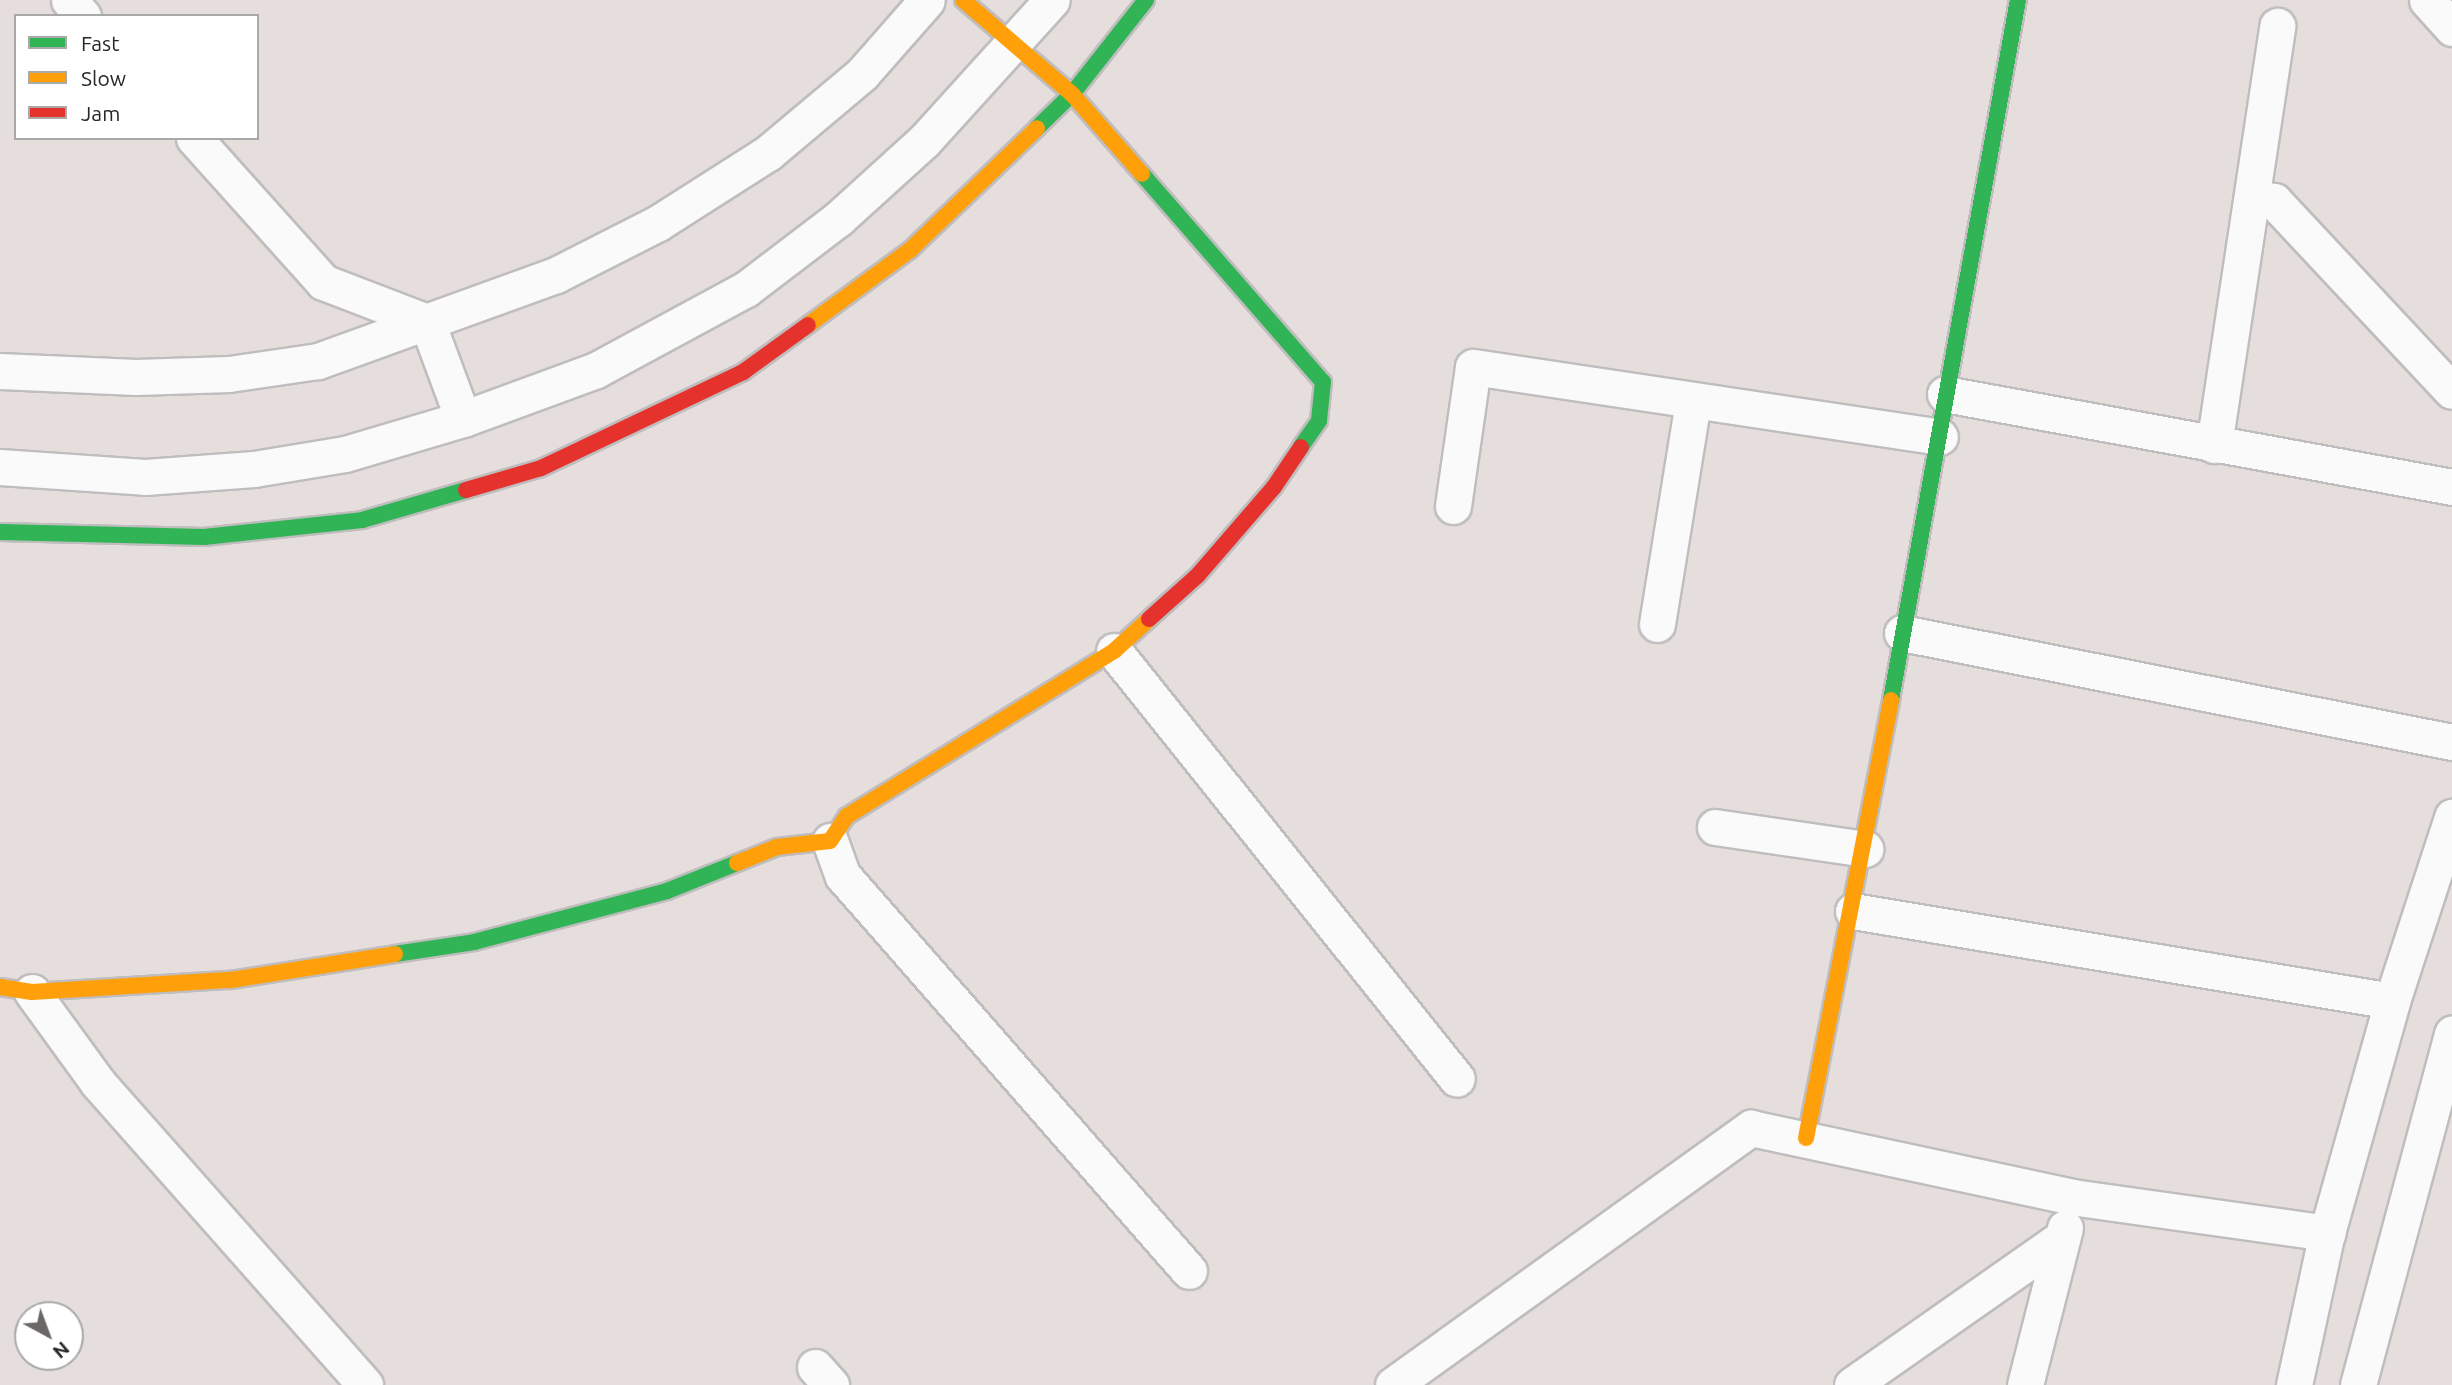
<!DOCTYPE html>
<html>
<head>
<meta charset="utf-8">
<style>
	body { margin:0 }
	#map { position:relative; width:2452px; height:1385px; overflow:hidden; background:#e6dedc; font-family:Ubuntu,sans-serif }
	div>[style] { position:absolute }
	.roads { filter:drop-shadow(2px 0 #bfbdbe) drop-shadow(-2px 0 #bfbdbe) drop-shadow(0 2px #bfbdbe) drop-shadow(0 -2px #bfbdbe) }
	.street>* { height:35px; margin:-17.5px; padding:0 17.5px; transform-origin:17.5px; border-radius:17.5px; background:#fbfafa }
	.fast>* { height:16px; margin:-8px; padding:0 8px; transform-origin:8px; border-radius:8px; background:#30b455 }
	.slow>* { height:16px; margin:-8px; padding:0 8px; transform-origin:8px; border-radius:8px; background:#ff9f0a }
	.jam>* { height:16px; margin:-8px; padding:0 8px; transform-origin:8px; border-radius:8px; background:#e5322d }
	span { translate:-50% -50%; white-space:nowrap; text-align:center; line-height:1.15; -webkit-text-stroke:6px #fff; paint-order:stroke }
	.legend { position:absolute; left:14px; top:14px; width:245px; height:126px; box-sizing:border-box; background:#fff; border:2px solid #a9a9a9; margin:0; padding:9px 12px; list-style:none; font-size:21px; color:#272727 }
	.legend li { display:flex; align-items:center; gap:14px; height:35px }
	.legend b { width:35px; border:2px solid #a9a9a9 }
	.north { position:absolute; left:14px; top:1301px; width:70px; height:70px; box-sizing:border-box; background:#fff; border:2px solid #a9a9a9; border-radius:50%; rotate:139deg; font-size:19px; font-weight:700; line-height:28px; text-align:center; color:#272727 }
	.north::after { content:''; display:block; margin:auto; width:24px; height:32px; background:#6a6766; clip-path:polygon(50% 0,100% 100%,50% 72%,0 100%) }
</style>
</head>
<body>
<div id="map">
	<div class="roads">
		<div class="street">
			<i style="left:69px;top:0;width:21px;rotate:49deg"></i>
			<i style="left:2427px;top:0;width:38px;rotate:48deg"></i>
			<i style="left:194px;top:138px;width:193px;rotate:48.1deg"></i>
			<i style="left:323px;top:282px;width:111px;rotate:21deg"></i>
			<i style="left:427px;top:322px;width:103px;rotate:69.6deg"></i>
			<i style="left:2253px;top:199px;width:21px;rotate:5deg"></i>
			<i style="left:2274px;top:201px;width:260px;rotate:46.9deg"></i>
			<i style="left:0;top:371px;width:136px;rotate:2.5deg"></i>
			<i style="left:136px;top:377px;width:93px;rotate:-1.8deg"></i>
			<i style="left:229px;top:374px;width:90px;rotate:-8.3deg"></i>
			<i style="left:318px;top:361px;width:253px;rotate:-19.9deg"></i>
			<i style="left:556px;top:275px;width:114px;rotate:-27deg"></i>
			<i style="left:658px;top:223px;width:130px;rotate:-32.5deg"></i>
			<i style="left:768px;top:153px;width:123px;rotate:-40deg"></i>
			<i style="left:862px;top:74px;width:98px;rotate:-48.7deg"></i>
			<i style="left:1945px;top:394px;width:515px;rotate:10.39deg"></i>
			<i style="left:2214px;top:445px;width:424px;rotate:-81.4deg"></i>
			<i style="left:0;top:467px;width:145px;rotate:3.9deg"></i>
			<i style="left:145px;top:477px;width:109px;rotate:-4.2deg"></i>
			<i style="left:254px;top:469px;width:92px;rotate:-9.4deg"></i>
			<i style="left:345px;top:454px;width:123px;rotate:-16.5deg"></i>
			<i style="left:463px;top:419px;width:142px;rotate:-20.2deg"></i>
			<i style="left:596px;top:370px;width:170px;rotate:-28.4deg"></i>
			<i style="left:746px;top:289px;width:116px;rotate:-37.3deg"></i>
			<i style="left:838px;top:219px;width:116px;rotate:-42.2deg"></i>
			<i style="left:924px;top:141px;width:190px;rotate:-47.8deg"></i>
			<i style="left:1453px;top:506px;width:140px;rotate:-81.8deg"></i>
			<i style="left:1473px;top:367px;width:472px;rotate:8.5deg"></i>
			<i style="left:1657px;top:624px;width:225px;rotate:-80.8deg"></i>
			<i style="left:1902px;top:633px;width:561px;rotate:11.21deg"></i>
			<i style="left:1114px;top:651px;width:548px;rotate:51.29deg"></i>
			<i style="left:1715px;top:827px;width:152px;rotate:8.3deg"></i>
			<i style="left:830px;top:841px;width:37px;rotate:70deg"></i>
			<i style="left:843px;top:876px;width:525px;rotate:48.78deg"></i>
			<i style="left:1853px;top:911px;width:546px;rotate:9.48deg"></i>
			<i style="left:32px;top:992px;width:112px;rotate:54deg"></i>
			<i style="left:98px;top:1083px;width:403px;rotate:48.5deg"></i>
			<i style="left:815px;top:1367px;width:24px;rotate:48deg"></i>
			<i style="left:1393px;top:1385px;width:441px;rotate:-35.7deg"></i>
			<i style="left:1751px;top:1128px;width:328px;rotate:12.1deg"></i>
			<i style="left:2072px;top:1197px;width:258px;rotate:8deg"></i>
			<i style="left:1852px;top:1385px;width:256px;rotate:-35deg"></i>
			<i style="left:2025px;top:1385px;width:162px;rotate:-75.7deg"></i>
			<i style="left:2294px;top:1385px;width:156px;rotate:-77.8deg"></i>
			<i style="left:2327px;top:1233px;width:241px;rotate:-74.3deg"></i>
			<i style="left:2392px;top:1001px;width:194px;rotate:-71.9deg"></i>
			<i style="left:2358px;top:1385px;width:364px;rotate:-75deg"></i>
		</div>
		<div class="fast">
			<i style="left:1037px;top:128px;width:49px;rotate:-44.2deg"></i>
			<i style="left:1072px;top:94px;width:120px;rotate:-51.8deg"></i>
			<i style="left:1142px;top:174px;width:276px;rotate:49deg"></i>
			<i style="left:1323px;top:382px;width:39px;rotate:96deg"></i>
			<i style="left:1319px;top:421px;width:32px;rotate:125deg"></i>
			<i style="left:0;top:532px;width:204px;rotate:1.4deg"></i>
			<i style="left:204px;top:537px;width:159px;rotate:-6.1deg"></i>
			<i style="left:362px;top:520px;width:108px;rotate:-16.1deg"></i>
			<i style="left:1891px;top:700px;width:711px;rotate:-79.72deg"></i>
			<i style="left:395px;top:954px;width:80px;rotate:-8.6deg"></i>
			<i style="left:474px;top:942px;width:200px;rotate:-14.8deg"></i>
			<i style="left:667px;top:891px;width:75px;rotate:-21.8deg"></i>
		</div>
		<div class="slow">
			<i style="left:963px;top:0;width:144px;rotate:40.8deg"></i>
			<i style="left:1072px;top:94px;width:106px;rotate:48.8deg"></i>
			<i style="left:808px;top:325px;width:127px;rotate:-36.3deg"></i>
			<i style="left:910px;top:250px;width:176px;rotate:-43.8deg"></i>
			<i style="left:737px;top:863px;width:43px;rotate:-21.8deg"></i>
			<i style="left:777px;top:847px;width:53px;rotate:-6.5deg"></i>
			<i style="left:830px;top:841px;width:30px;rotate:-56deg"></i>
			<i style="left:847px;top:816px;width:314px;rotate:-31.7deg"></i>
			<i style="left:1114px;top:651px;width:47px;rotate:-42.4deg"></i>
			<i style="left:0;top:987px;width:32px;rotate:9deg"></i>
			<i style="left:32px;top:992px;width:199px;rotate:-3.5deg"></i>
			<i style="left:231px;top:980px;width:166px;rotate:-9deg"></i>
			<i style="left:1806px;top:1138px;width:446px;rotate:-79deg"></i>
		</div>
		<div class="jam">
			<i style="left:466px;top:490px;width:78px;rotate:-16.3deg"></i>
			<i style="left:541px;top:468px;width:224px;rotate:-25.4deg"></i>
			<i style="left:743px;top:372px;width:80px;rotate:-35.9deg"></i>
			<i style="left:1149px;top:619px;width:66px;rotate:-41.9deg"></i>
			<i style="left:1198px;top:575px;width:116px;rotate:-49.2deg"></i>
			<i style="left:1274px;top:487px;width:48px;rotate:-56deg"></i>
		</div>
	</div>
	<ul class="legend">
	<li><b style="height:9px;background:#30b455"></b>Fast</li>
	<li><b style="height:9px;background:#ff9f0a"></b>Slow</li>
	<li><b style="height:9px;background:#e5322d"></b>Jam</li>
	</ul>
	<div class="north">N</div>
</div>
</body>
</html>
